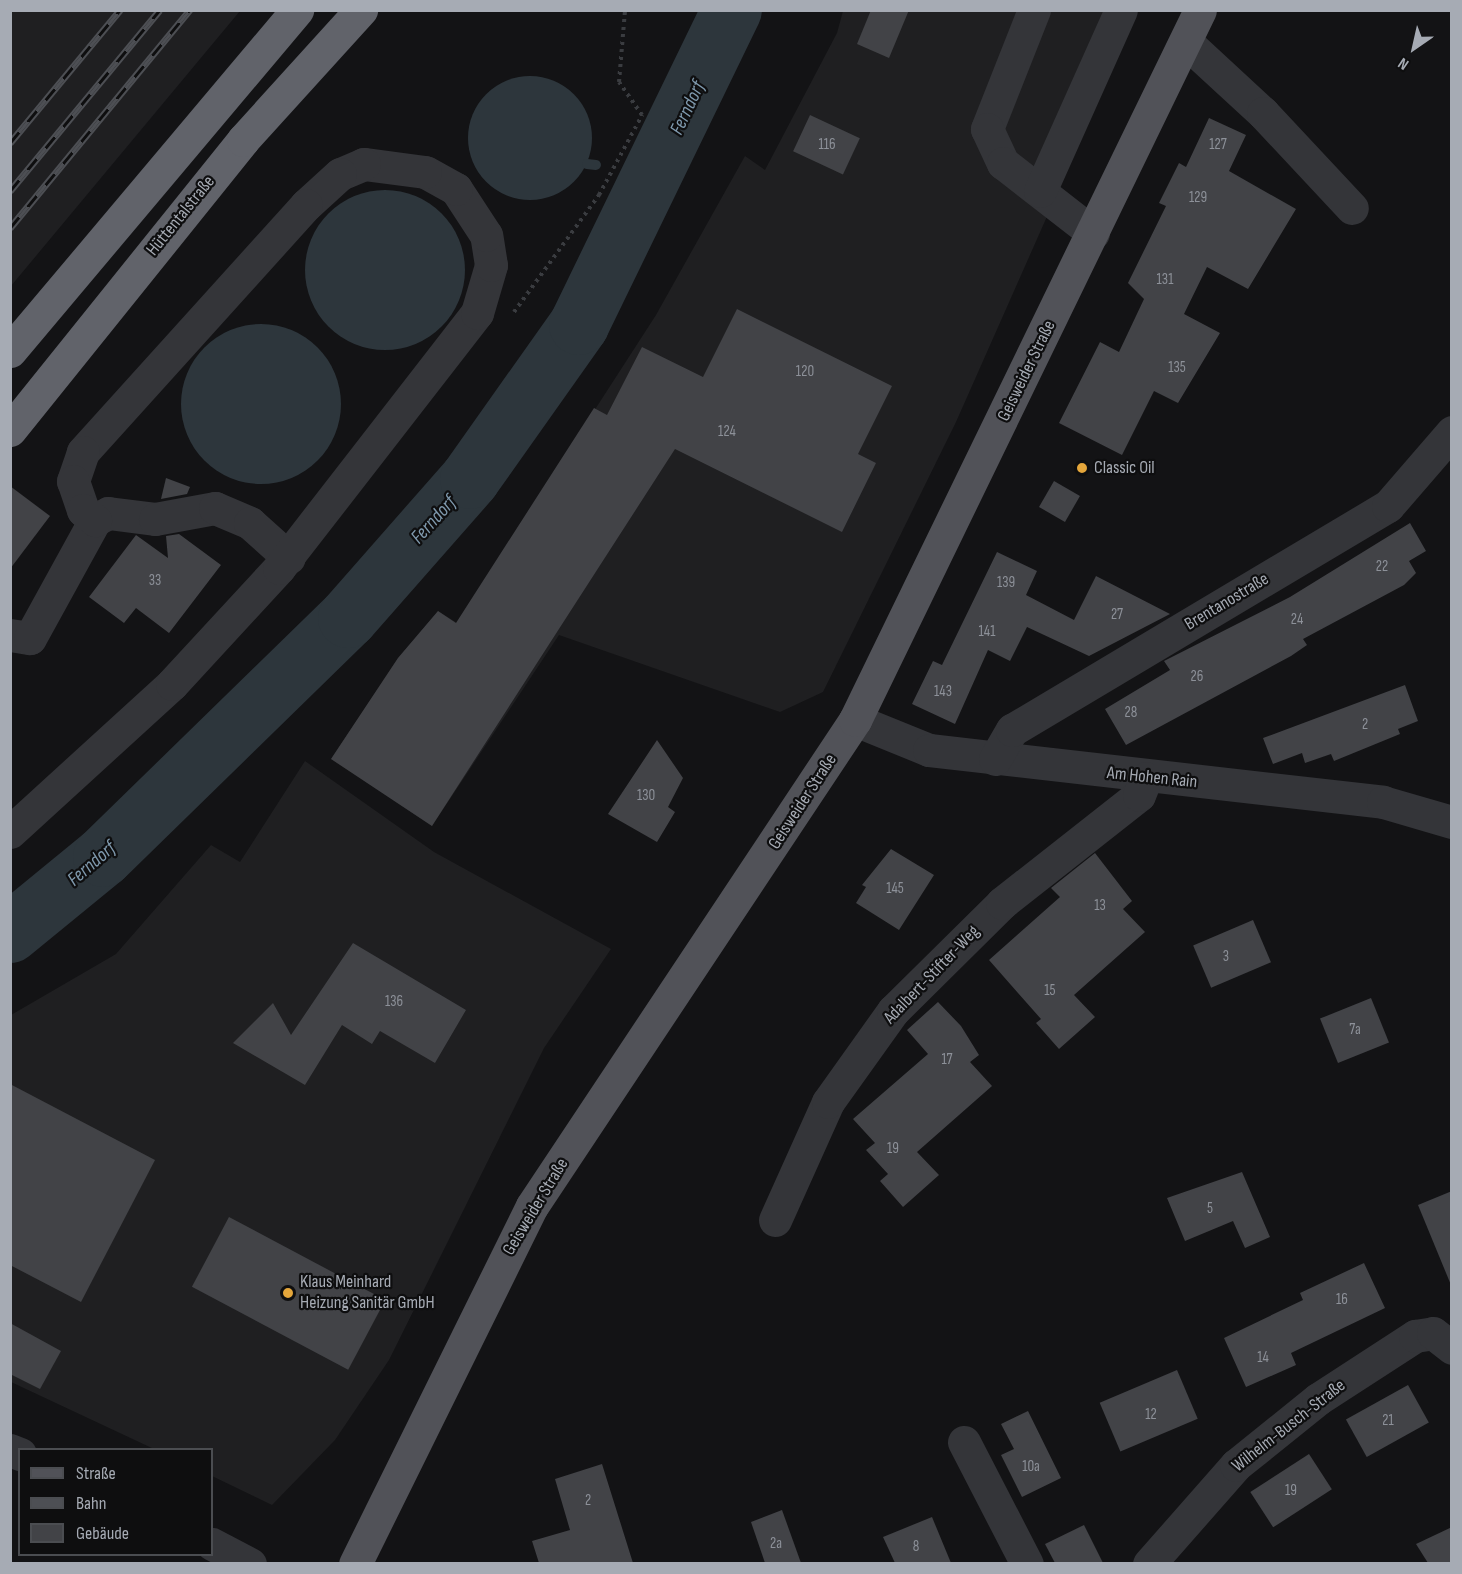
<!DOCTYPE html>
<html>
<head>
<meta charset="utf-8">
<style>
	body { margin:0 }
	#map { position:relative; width:1462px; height:1574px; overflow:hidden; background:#131315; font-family:"Sofia Sans Condensed",sans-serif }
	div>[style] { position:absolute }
	.built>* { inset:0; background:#1f1f21 }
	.water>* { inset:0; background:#2d363c }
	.round { border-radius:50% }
	.stream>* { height:10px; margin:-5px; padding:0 5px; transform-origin:5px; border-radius:5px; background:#2d363c }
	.river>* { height:60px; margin:-30px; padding:0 30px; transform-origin:30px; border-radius:30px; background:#2d363c }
	.building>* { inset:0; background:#424347; transform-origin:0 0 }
	.path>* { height:4px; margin-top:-2px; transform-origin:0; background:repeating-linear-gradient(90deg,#3a3c40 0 3px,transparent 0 7.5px) }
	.minor>* { height:33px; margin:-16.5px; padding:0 16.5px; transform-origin:16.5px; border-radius:16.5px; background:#343539 }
	.major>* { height:33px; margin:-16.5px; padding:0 16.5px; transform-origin:16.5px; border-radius:16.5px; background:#515258 }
	.highway>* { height:33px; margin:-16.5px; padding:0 16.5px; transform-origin:16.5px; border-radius:16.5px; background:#61636a }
	.rail>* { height:7px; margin-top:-3.5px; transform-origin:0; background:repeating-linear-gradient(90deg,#0e0e0f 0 14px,#4d4f54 0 28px); box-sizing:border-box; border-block:2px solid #4d4f54 }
	.dots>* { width:16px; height:16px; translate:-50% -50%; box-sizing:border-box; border:3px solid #0e0e0f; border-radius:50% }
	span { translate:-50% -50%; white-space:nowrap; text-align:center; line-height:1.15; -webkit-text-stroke:4.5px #0e0e0f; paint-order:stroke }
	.number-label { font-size:15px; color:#8d9199 }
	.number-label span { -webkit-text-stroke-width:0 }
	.street-label { font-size:18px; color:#a6abb4 }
	.poi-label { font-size:18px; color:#a6abb4 }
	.left { translate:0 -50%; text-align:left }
	.water-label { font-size:20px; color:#7f99ad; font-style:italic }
	.frame { position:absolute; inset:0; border:12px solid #a6abb4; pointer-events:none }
	.legend { position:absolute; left:18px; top:1448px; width:195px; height:108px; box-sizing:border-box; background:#0e0e0f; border:2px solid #4b4d51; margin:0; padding:8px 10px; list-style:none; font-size:18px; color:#a6abb4 }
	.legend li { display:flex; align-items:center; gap:12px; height:30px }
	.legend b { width:30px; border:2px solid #4b4d51 }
	.north { position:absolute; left:1384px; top:18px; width:60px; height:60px; -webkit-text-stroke:4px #0e0e0f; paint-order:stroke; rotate:214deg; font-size:16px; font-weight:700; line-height:24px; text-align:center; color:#a6abb4 }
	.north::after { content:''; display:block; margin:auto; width:21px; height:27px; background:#a6abb4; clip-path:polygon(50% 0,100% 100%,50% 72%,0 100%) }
</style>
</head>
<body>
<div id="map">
	<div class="built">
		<i style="clip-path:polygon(10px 11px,240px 11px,11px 286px,10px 286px)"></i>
		<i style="clip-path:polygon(843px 11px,1138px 11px,956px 422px,823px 692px,780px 712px,559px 635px,432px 826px,331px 759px,398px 658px,438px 611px,457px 623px,656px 315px,745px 156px,765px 170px,837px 33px)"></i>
		<i style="clip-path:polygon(305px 761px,434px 852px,611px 949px,544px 1048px,389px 1360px,335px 1440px,272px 1505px,212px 1476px,212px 1450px,154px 1449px,11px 1382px,11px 1015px,116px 954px,211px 845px,240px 862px)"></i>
	</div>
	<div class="water">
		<i class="round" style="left:468px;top:76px;width:124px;height:124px"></i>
		<i class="round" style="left:305px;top:190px;width:160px;height:160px"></i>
		<i class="round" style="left:181px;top:324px;width:160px;height:160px"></i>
	</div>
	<div class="stream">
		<i style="left:587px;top:164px;width:9px;rotate:6deg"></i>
		<i style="left:633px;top:168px;width:25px;rotate:5deg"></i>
	</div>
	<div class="river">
		<i style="left:10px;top:933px;width:120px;rotate:-39.3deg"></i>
		<i style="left:103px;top:857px;width:342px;rotate:-44.3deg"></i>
		<i style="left:348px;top:618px;width:185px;rotate:-48.7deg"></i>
		<i style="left:470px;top:479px;width:189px;rotate:-54.7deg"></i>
		<i style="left:579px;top:325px;width:350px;rotate:-64.1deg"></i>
	</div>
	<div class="building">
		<i style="clip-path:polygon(871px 10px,909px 10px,889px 58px,857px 44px)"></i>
		<i style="left:810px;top:115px;width:55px;height:40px;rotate:25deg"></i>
		<i style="clip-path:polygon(1209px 118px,1246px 135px,1229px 171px,1296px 209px,1248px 289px,1207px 267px,1184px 314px,1220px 333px,1178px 403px,1154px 391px,1122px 455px,1059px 423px,1100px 342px,1119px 352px,1144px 299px,1128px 283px,1166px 206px,1159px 203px,1179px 163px,1186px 167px)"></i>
		<i style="clip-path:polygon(737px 309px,892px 386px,858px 454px,876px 463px,842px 532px,675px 449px,432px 826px,331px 759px,398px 658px,438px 611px,456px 623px,594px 408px,607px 415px,642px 347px,703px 377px)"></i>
		<i style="clip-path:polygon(166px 478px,190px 487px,187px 494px,161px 499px)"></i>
		<i style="left:1054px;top:481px;width:30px;height:30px;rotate:30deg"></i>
		<i style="clip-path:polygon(10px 486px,50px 516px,10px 569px)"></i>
		<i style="clip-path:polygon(1410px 523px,1426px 551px,1409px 561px,1416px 573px,1404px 585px,1303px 639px,1307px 645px,1291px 656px,1126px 745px,1105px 709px,1170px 670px,1164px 661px,1290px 597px)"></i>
		<i style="clip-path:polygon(179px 534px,221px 565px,169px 633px,136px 608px,124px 623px,89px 597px,136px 535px,168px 558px,166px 536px)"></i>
		<i style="clip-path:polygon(997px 552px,1037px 571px,1026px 595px,1074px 620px,1096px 576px,1170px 614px,1089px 656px,1027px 627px,1010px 661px,988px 650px,955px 724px,912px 704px,933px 661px,942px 665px)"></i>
		<i style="clip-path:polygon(1405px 685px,1418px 721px,1398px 729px,1400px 734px,1334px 761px,1331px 754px,1305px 763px,1302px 753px,1273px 764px,1263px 738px)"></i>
		<i style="clip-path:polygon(657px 740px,683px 778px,668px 807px,675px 812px,657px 842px,608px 814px)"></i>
		<i style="clip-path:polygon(891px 849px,934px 875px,899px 930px,856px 903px,866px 887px,862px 885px)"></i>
		<i style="clip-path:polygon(1095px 853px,1132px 901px,1123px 909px,1145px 932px,1074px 995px,1095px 1017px,1059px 1049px,1036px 1023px,1041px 1019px,989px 960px,1060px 897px,1051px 888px)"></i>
		<i style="left:1253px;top:920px;width:46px;height:65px;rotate:67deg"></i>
		<i style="clip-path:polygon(353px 943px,466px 1010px,435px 1063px,380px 1031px,372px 1044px,342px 1025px,305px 1085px,233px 1043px,273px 1003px,291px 1035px)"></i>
		<i style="left:1371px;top:998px;width:48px;height:55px;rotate:68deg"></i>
		<i style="clip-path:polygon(938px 1002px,961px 1026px,979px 1055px,970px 1062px,992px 1086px,917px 1152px,939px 1175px,903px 1207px,880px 1181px,888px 1174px,866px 1150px,875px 1143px,853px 1119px,928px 1054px,907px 1030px)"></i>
		<i style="clip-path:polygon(10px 1084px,155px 1160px,81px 1302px,10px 1265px)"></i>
		<i style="clip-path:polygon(1242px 1172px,1270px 1237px,1245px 1248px,1233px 1221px,1185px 1241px,1167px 1198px)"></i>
		<i style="clip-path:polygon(1452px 1191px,1452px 1285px,1451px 1285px,1418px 1205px)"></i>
		<i style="left:229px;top:1217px;width:177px;height:79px;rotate:28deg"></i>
		<i style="clip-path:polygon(1364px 1263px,1385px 1308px,1291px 1353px,1296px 1365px,1246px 1387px,1224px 1338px,1303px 1300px,1300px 1293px)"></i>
		<i style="clip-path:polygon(10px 1323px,61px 1351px,40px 1389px,10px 1374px)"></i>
		<i style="left:1177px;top:1370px;width:53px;height:84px;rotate:67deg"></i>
		<i style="left:1408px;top:1385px;width:43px;height:71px;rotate:61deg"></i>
		<i style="clip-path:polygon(1028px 1411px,1061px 1478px,1022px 1497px,1001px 1455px,1014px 1449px,1001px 1424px)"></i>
		<i style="left:1309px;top:1454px;width:42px;height:70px;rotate:57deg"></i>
		<i style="clip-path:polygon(602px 1464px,633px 1563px,539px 1563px,532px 1541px,570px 1530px,555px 1479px)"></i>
		<i style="clip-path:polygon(782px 1510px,801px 1563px,765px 1563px,751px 1522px)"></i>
		<i style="clip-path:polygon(932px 1517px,951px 1563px,895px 1563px,883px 1537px)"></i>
		<i style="clip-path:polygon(1084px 1525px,1103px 1563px,1055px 1563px,1045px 1544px)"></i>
		<i style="clip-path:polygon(1452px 1527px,1452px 1563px,1428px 1563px,1416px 1544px)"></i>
	</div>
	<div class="path">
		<i style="left:514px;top:312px;width:145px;rotate:-54deg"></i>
		<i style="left:599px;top:195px;width:91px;rotate:-61.7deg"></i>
		<i style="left:642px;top:115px;width:40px;rotate:-124.9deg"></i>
		<i style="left:619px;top:82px;width:72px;rotate:-85.2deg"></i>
	</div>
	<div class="minor">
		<i style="left:1034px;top:10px;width:128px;rotate:111.6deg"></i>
		<i style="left:987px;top:129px;width:38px;rotate:65deg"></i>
		<i style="left:1003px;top:163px;width:114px;rotate:37.9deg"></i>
		<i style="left:1186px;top:42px;width:105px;rotate:42.7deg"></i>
		<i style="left:1263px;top:113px;width:130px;rotate:46.9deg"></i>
		<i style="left:1040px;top:191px;width:198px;rotate:-65.9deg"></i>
		<i style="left:10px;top:635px;width:20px;rotate:9deg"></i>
		<i style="left:30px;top:638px;width:135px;rotate:-61.2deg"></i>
		<i style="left:95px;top:520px;width:15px;rotate:-28deg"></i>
		<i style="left:108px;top:513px;width:47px;rotate:7.3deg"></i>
		<i style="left:155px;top:519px;width:61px;rotate:-10.4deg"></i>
		<i style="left:215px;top:508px;width:38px;rotate:23deg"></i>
		<i style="left:250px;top:523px;width:52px;rotate:41.9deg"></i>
		<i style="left:855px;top:720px;width:80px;rotate:22.1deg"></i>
		<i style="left:929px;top:750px;width:457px;rotate:6.5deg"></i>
		<i style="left:1383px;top:802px;width:72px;rotate:16.2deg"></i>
		<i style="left:995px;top:759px;width:34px;rotate:-60deg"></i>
		<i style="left:1012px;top:730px;width:438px;rotate:-30.8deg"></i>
		<i style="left:1388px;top:506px;width:98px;rotate:-49.1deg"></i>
		<i style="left:10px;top:832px;width:219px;rotate:-42.4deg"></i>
		<i style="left:172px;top:684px;width:158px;rotate:-47.3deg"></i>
		<i style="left:279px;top:568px;width:323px;rotate:-52.2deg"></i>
		<i style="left:477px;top:313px;width:50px;rotate:-73.7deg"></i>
		<i style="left:491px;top:265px;width:30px;rotate:-99deg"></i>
		<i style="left:486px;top:235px;width:55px;rotate:-123.1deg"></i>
		<i style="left:456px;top:189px;width:35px;rotate:-151deg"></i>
		<i style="left:425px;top:172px;width:62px;rotate:-172.5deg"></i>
		<i style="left:364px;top:164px;width:26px;rotate:157deg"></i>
		<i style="left:340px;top:174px;width:46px;rotate:137.6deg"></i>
		<i style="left:306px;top:205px;width:333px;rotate:132.1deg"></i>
		<i style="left:83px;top:452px;width:31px;rotate:109deg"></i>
		<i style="left:73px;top:481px;width:31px;rotate:71deg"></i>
		<i style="left:83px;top:510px;width:16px;rotate:40deg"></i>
		<i style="left:775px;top:1220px;width:129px;rotate:-65.8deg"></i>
		<i style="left:828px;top:1102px;width:112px;rotate:-54.5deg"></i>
		<i style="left:893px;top:1011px;width:153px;rotate:-44.7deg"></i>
		<i style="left:1002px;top:903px;width:174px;rotate:-38.2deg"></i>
		<i style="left:1139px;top:795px;width:18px;rotate:-68deg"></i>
		<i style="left:964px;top:1442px;width:137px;rotate:62.7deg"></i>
		<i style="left:10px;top:1450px;width:11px;rotate:22deg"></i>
		<i style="left:212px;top:1544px;width:43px;rotate:27.8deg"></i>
		<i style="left:1149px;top:1564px;width:132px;rotate:-48.7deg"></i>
		<i style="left:1236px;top:1465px;width:105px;rotate:-38.8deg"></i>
		<i style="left:1318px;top:1399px;width:116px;rotate:-33deg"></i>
		<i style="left:1415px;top:1336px;width:18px;rotate:-9deg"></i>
		<i style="left:1433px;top:1333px;width:24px;rotate:38deg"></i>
	</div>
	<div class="major">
		<i style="left:355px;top:1564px;width:399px;rotate:-63.7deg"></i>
		<i style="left:532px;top:1206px;width:584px;rotate:-56.39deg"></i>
		<i style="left:855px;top:720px;width:789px;rotate:-64.08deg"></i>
	</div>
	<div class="highway">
		<i style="left:10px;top:351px;width:446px;rotate:-49.9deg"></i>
		<i style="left:10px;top:430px;width:372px;rotate:-51.2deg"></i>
		<i style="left:243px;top:140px;width:176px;rotate:-47.8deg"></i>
	</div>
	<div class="rail">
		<i style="left:10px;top:143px;width:173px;rotate:-50.4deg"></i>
		<i style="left:10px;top:191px;width:235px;rotate:-50.4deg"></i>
		<i style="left:10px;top:228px;width:283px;rotate:-50.5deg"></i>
	</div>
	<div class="dots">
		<i style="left:1082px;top:468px;background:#e4a63b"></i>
		<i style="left:288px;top:1293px;background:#e4a63b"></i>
	</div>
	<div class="number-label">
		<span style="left:827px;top:145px">116</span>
		<span style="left:1218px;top:145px">127</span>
		<span style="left:1198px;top:198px">129</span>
		<span style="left:1165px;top:280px">131</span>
		<span style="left:1177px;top:368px">135</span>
		<span style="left:805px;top:372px">120</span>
		<span style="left:727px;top:432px">124</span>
		<span style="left:1382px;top:567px">22</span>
		<span style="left:155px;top:581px">33</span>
		<span style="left:1006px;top:583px">139</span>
		<span style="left:1117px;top:615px">27</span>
		<span style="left:1297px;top:620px">24</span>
		<span style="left:987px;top:632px">141</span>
		<span style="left:1197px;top:677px">26</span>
		<span style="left:943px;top:692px">143</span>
		<span style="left:1131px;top:713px">28</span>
		<span style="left:1365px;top:725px">2</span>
		<span style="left:646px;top:796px">130</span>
		<span style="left:895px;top:889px">145</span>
		<span style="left:1100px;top:906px">13</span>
		<span style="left:1226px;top:957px">3</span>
		<span style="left:1050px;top:991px">15</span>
		<span style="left:394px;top:1002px">136</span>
		<span style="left:1355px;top:1030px">7a</span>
		<span style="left:947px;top:1060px">17</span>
		<span style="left:893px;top:1149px">19</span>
		<span style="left:1210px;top:1209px">5</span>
		<span style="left:1342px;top:1300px">16</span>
		<span style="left:1263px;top:1358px">14</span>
		<span style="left:1151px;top:1415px">12</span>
		<span style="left:1388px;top:1421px">21</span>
		<span style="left:1031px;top:1467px">10a</span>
		<span style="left:1291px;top:1491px">19</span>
		<span style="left:588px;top:1501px">2</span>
		<span style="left:776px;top:1544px">2a</span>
		<span style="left:916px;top:1547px">8</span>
	</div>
	<div class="street-label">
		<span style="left:181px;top:216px;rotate:-51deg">Hüttentalstraße</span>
		<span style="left:1027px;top:371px;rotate:-64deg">Geisweider Straße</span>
		<span style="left:1227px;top:602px;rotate:-31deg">Brentanostraße</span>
		<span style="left:1152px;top:778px;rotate:6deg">Am Hohen Rain</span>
		<span style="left:803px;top:802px;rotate:-57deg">Geisweider Straße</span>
		<span style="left:932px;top:975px;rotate:-46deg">Adalbert-Stifter-Weg</span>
		<span style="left:536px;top:1207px;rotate:-59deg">Geisweider Straße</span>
		<span style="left:1289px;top:1426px;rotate:-38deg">Wilhelm-Busch-Straße</span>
	</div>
	<div class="poi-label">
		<span class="left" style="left:1094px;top:468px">Classic Oil</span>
		<span class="left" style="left:300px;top:1293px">Klaus Meinhard<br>Heizung Sanitär GmbH</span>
	</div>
	<div class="water-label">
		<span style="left:688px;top:108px;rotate:-65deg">Ferndorf</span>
		<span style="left:434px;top:520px;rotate:-48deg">Ferndorf</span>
		<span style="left:92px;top:864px;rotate:-41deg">Ferndorf</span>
	</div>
	<div class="frame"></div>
	<ul class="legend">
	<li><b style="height:8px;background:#515258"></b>Straße</li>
	<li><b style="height:8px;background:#4d4f54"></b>Bahn</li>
	<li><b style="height:16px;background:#424347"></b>Gebäude</li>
	</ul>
	<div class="north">N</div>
</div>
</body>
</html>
